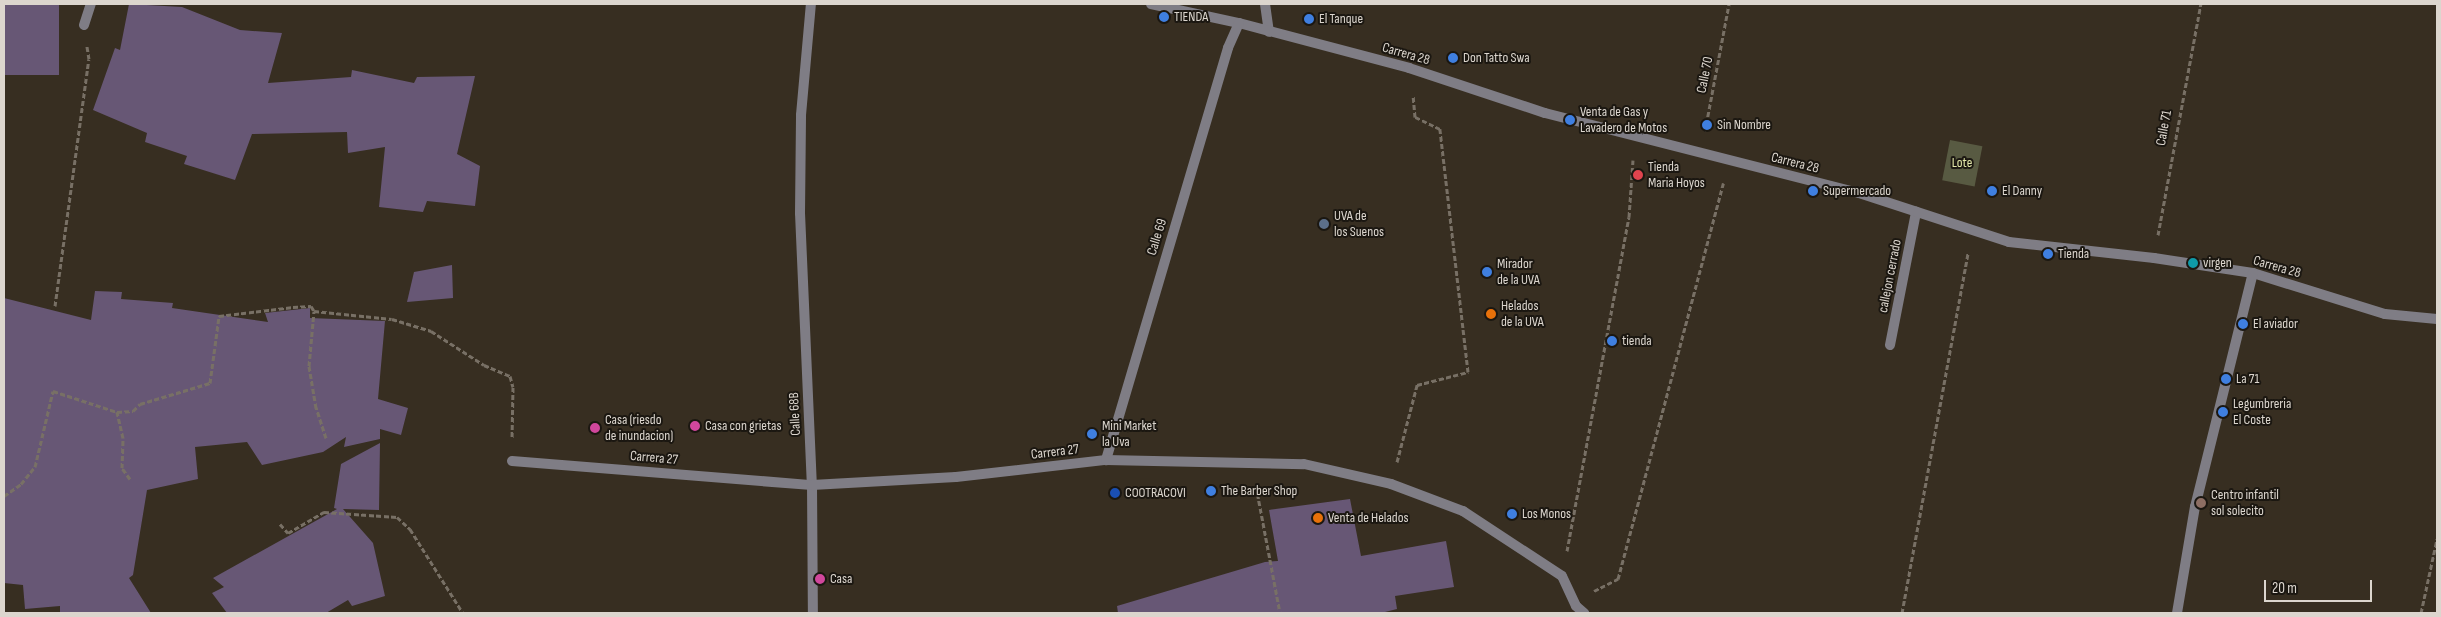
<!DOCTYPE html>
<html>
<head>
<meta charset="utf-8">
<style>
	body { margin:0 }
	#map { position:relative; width:2441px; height:617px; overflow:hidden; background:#372e21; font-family:"Sofia Sans Condensed",sans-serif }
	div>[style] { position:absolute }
	.green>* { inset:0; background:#585a42; transform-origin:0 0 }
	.building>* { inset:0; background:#675775; transform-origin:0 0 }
	.path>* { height:3px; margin-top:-1.5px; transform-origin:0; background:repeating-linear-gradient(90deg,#787065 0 5px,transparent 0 7.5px) }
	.pedestrian>* { height:10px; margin:-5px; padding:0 5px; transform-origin:5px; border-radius:5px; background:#7f7d85 }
	.minor>* { height:10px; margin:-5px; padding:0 5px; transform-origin:5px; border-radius:5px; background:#7f7d85 }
	.tertiary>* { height:10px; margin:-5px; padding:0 5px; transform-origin:5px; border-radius:5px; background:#7f7d85 }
	.dots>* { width:14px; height:14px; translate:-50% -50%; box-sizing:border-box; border:2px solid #1b1711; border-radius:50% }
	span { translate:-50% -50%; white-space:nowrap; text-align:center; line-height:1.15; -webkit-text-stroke:4px #1b1711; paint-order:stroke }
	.poi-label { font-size:14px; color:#dcd6ce }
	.left { translate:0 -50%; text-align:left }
	.street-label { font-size:14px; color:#dcd6ce }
	.park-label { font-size:14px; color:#e3e8a9 }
	.frame { position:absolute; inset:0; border:5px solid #dcd6ce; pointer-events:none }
	.scale { position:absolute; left:2264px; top:580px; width:108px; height:22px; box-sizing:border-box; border:2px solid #dcd6ce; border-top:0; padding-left:6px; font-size:15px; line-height:18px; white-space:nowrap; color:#dcd6ce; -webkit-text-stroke:4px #1b1711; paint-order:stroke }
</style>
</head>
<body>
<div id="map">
	<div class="green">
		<i style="left:1950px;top:140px;width:33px;height:41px;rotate:11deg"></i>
	</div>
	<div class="building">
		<i style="left:4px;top:4px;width:55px;height:71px"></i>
		<i style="clip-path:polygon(129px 4px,182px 7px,240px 30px,282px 33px,268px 83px,351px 77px,352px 70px,414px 83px,417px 77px,475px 76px,457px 154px,480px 166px,475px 206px,427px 201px,423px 212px,379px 207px,385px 147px,348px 153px,347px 132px,252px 134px,235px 180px,184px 164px,187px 156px,145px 142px,147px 133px,93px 110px,115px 48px,120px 50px)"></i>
		<i style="clip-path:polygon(452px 265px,453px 298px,407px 302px,414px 272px)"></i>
		<i style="clip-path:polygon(95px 291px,122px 292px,121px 299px,173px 303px,172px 308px,268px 322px,265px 313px,310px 308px,310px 318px,385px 321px,378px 399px,408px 408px,401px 435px,380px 429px,380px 439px,344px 447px,346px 437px,323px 452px,262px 465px,247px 442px,195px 447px,198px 479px,147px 490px,133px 575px,129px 578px,151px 613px,60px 613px,60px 606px,25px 609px,23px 585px,4px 583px,4px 298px,91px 320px)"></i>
		<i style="clip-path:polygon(380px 443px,379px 510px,343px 509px,373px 543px,385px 596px,352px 606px,348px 600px,326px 613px,227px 613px,212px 593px,224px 587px,213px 578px,337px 509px,334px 508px,341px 464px)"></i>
		<i style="clip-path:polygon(1350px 499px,1361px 556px,1446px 541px,1454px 587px,1395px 596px,1397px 609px,1381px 613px,1118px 613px,1117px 606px,1265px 562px,1278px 561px,1269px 510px)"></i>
	</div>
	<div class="path">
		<i style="left:1705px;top:131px;width:129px;rotate:-79.3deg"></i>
		<i style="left:2158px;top:235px;width:235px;rotate:-79.5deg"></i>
		<i style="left:55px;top:306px;width:249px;rotate:-82.2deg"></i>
		<i style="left:89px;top:59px;width:13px;rotate:-99deg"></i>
		<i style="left:326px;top:438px;width:32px;rotate:-108deg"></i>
		<i style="left:316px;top:408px;width:43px;rotate:-99.5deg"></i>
		<i style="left:309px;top:366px;width:55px;rotate:-84.8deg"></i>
		<i style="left:314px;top:311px;width:78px;rotate:5.9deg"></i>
		<i style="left:392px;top:319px;width:41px;rotate:17.1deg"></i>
		<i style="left:431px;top:331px;width:63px;rotate:32.7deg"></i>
		<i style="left:484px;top:365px;width:28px;rotate:23deg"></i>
		<i style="left:510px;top:376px;width:11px;rotate:75deg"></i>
		<i style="left:513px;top:387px;width:51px;rotate:91.1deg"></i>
		<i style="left:1397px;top:462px;width:80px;rotate:-75.4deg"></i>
		<i style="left:1417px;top:385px;width:53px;rotate:-14.3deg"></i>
		<i style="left:1468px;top:372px;width:245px;rotate:-96.6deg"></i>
		<i style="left:1440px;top:129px;width:28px;rotate:-154deg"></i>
		<i style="left:1415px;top:117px;width:22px;rotate:-95deg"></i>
		<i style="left:130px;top:479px;width:14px;rotate:-126deg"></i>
		<i style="left:122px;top:468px;width:30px;rotate:-88deg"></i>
		<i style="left:123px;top:438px;width:27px;rotate:-103deg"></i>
		<i style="left:117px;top:412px;width:16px;rotate:-4deg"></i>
		<i style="left:133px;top:411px;width:10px;rotate:-45deg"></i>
		<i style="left:140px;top:404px;width:73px;rotate:-16.7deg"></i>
		<i style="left:210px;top:383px;width:68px;rotate:-82.3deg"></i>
		<i style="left:219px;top:316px;width:75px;rotate:-6.9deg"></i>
		<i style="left:293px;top:307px;width:18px;rotate:-3deg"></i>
		<i style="left:311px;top:306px;width:6px;rotate:59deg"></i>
		<i style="left:1256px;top:486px;width:129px;rotate:79.3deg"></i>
		<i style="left:4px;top:496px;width:21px;rotate:-35deg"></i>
		<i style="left:21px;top:484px;width:22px;rotate:-51deg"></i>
		<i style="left:35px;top:467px;width:78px;rotate:-76.7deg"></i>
		<i style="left:53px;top:391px;width:67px;rotate:18.2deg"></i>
		<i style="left:280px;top:524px;width:12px;rotate:48deg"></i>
		<i style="left:288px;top:533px;width:42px;rotate:-30.3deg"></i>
		<i style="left:324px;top:512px;width:73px;rotate:3.9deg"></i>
		<i style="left:397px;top:517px;width:18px;rotate:43deg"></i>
		<i style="left:410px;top:529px;width:99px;rotate:57.8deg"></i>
		<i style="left:1567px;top:551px;width:340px;rotate:-79.5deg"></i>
		<i style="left:1629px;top:217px;width:57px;rotate:-86deg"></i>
		<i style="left:1594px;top:591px;width:27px;rotate:-27deg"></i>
		<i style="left:1618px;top:579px;width:410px;rotate:-75.1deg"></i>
		<i style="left:1902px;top:613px;width:367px;rotate:-79.6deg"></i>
		<i style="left:2421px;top:613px;width:76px;rotate:-77.8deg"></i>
	</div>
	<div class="pedestrian">
		<i style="left:800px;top:213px;width:98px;rotate:-89.4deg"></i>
		<i style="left:801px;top:115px;width:111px;rotate:-84.9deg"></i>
		<i style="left:1890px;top:345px;width:136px;rotate:-78.9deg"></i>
		<i style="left:2177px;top:613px;width:108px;rotate:-80.4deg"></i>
	</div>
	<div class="minor">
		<i style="left:1265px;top:4px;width:28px;rotate:82deg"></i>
		<i style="left:1239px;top:23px;width:176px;rotate:14.8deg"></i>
		<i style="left:1409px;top:68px;width:143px;rotate:18.3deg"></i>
		<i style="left:1545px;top:113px;width:324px;rotate:14.3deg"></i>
		<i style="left:1859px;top:193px;width:158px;rotate:18.1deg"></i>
		<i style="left:2009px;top:242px;width:146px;rotate:6.3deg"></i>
		<i style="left:2154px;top:258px;width:100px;rotate:8.6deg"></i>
		<i style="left:2253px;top:273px;width:138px;rotate:17.3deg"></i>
		<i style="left:2385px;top:314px;width:52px;rotate:5.5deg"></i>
		<i style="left:84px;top:25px;width:22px;rotate:-72deg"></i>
		<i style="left:800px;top:213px;width:272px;rotate:87.5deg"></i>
		<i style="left:812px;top:485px;width:128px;rotate:89.6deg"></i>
		<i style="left:512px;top:461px;width:301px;rotate:4.6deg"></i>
		<i style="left:812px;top:485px;width:144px;rotate:-3.2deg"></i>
		<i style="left:956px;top:477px;width:151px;rotate:-6.5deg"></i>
		<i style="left:2195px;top:507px;width:241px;rotate:-76.1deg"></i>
	</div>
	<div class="tertiary">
		<i style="left:1151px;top:4px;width:90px;rotate:12.2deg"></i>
		<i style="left:1239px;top:23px;width:27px;rotate:114deg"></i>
		<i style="left:1228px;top:48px;width:430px;rotate:106.5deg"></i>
		<i style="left:1106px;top:460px;width:198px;rotate:1.2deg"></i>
		<i style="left:1304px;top:464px;width:89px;rotate:12.9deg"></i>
		<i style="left:1391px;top:484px;width:77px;rotate:20.6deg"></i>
		<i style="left:1463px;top:511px;width:118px;rotate:33.3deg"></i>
		<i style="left:1562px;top:576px;width:33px;rotate:65deg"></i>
		<i style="left:1576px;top:606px;width:11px;rotate:41deg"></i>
	</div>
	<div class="dots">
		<i style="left:1164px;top:17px;background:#3f7fe0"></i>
		<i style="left:1309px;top:19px;background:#3f7fe0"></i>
		<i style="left:1453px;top:58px;background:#3f7fe0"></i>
		<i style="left:1570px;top:120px;background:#3f7fe0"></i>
		<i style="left:1707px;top:125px;background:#3f7fe0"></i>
		<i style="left:1638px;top:175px;background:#e0444e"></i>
		<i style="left:1813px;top:191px;background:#3f7fe0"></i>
		<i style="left:1992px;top:191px;background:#3f7fe0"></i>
		<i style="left:1324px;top:224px;background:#5c6f8a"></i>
		<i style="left:2048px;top:254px;background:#3f7fe0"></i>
		<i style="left:2193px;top:263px;background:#0f9aa8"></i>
		<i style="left:1487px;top:272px;background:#3f7fe0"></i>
		<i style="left:1491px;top:314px;background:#e8710a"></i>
		<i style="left:2243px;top:324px;background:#3f7fe0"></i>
		<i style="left:1612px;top:341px;background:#3f7fe0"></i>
		<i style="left:2226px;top:379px;background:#3f7fe0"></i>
		<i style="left:2223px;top:412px;background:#3f7fe0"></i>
		<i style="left:695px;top:426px;background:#d1479c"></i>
		<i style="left:595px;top:428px;background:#d1479c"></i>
		<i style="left:1092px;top:434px;background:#3f7fe0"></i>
		<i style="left:1211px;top:491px;background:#3f7fe0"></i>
		<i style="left:1115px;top:493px;background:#1a4fb4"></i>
		<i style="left:2201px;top:503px;background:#8d6e63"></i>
		<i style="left:1512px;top:514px;background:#3f7fe0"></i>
		<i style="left:1318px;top:518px;background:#e8710a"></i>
		<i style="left:820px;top:579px;background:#d1479c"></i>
	</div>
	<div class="poi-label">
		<span class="left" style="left:1174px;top:17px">TIENDA</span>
		<span class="left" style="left:1319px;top:19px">El Tanque</span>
		<span class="left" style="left:1463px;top:58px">Don Tatto Swa</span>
		<span class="left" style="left:1580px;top:120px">Venta de Gas y<br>Lavadero de Motos</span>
		<span class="left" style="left:1717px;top:125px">Sin Nombre</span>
		<span class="left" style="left:1648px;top:175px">Tienda<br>Maria Hoyos</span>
		<span class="left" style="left:1823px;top:191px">Supermercado</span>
		<span class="left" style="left:2002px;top:191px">El Danny</span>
		<span class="left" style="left:1334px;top:224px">UVA de<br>los Suenos</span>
		<span class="left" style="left:2058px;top:254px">Tienda</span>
		<span class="left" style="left:2203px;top:263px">virgen</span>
		<span class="left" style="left:1497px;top:272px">Mirador<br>de la UVA</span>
		<span class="left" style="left:1501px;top:314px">Helados<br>de la UVA</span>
		<span class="left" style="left:2253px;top:324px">El aviador</span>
		<span class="left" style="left:1622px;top:341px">tienda</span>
		<span class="left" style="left:2236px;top:379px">La 71</span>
		<span class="left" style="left:2233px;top:412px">Legumbreria<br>El Coste</span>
		<span class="left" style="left:605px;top:428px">Casa (riesdo<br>de inundacion)</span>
		<span class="left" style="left:705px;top:426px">Casa con grietas</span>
		<span class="left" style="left:1102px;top:434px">Mini Market<br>la Uva</span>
		<span class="left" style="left:1221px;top:491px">The Barber Shop</span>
		<span class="left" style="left:1125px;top:493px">COOTRACOVI</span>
		<span class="left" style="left:2211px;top:503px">Centro infantil<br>sol solecito</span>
		<span class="left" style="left:1522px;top:514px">Los Monos</span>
		<span class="left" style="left:1328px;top:518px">Venta de Helados</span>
		<span class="left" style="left:830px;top:579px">Casa</span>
	</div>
	<div class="street-label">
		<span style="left:1406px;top:54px;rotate:16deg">Carrera 28</span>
		<span style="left:1705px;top:75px;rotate:-79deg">Calle 70</span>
		<span style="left:2164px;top:128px;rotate:-80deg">Calle 71</span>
		<span style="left:1795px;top:163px;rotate:14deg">Carrera 28</span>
		<span style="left:1157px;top:237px;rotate:-73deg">Calle 69</span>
		<span style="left:2277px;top:267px;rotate:16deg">Carrera 28</span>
		<span style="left:1890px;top:276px;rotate:-79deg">callejon cerrado</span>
		<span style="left:795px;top:414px;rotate:-93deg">Calle 68B</span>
		<span style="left:1055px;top:452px;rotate:-7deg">Carrera 27</span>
		<span style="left:654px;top:458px;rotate:5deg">Carrera 27</span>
	</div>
	<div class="park-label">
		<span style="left:1962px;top:163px">Lote</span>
	</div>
	<div class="frame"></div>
	<div class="scale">20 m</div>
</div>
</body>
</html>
